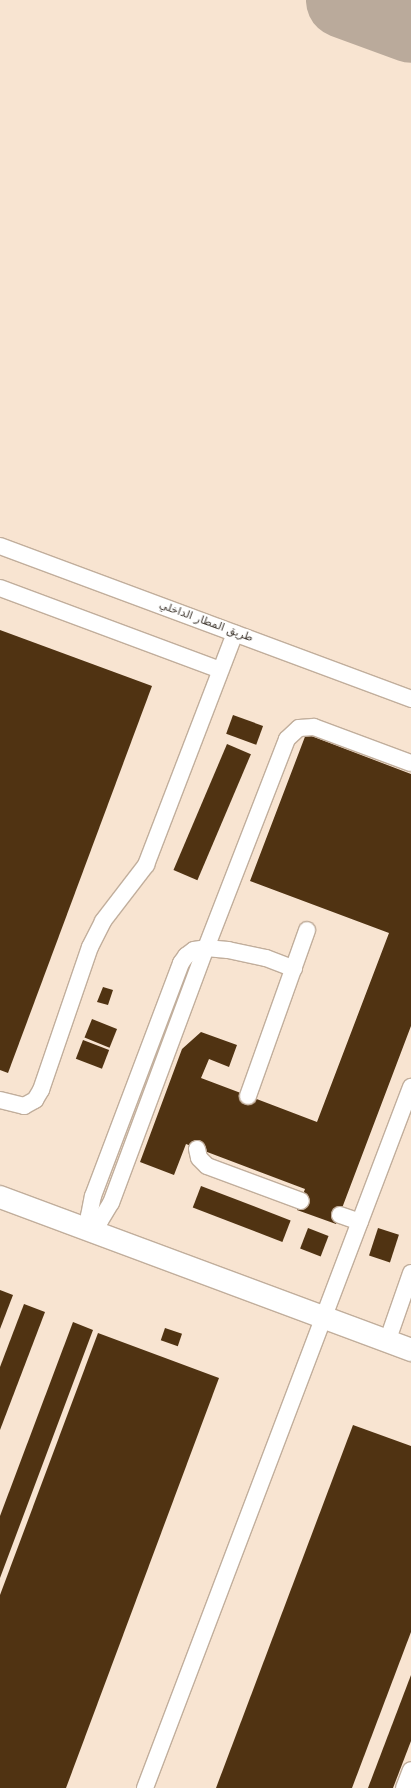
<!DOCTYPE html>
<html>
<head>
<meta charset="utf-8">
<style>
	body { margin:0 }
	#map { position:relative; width:411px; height:1788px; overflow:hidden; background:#f8e4d1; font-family:"DejaVu Sans","Noto Naskh Arabic",sans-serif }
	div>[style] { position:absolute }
	.taxiway>* { height:75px; margin:-37.5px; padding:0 37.5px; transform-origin:37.5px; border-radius:37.5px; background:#baaa9b }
	.building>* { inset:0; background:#503312; transform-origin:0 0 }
	.roads { filter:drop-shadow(1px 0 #c1ae9c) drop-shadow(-1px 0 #c1ae9c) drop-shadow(0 1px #c1ae9c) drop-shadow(0 -1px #c1ae9c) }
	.service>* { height:16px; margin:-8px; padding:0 8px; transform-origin:8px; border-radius:8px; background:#fff }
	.tertiary>* { height:22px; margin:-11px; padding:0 11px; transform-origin:11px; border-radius:11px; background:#fff }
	span { translate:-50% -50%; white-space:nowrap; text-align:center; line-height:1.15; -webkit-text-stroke:4px #fff; paint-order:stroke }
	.street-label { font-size:11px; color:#413931 }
</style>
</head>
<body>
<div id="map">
	<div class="taxiway">
		<i style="left:343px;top:0;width:72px;rotate:20.2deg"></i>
	</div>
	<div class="building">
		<i style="clip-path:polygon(0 630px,152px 686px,8px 1073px,0 1070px)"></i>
		<i style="left:233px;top:715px;width:32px;height:20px;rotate:20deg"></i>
		<i style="clip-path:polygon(306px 734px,411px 774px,411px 1026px,336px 1224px,297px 1210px,305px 1189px,186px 1144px,174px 1175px,140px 1162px,182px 1049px,201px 1032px,237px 1045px,229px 1067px,209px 1059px,201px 1078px,317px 1122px,389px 933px,250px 881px)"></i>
		<i style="left:227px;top:744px;width:26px;height:137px;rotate:23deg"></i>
		<i style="clip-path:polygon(103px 987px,113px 990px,108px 1005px,97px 1002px)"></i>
		<i style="left:92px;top:1019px;width:27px;height:20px;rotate:22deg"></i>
		<i style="left:83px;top:1040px;width:28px;height:20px;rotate:21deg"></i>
		<i style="left:201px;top:1186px;width:96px;height:23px;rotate:21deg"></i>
		<i style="left:308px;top:1228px;width:22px;height:22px;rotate:21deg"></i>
		<i style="left:378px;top:1228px;width:22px;height:29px;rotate:18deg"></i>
		<i style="clip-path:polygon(0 1290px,13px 1295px,0 1329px)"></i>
		<i style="clip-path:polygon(24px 1304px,45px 1312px,0 1430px,0 1367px)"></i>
		<i style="clip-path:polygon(73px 1322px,93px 1330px,0 1578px,0 1516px)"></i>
		<i style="left:165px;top:1328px;width:18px;height:13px;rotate:19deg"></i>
		<i style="clip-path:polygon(98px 1333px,219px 1378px,66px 1788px,0 1788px,0 1595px)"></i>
		<i style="clip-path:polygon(353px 1425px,411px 1446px,411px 1632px,352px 1788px,216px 1788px)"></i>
		<i style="clip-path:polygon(411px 1675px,411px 1741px,393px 1788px,368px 1788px)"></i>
	</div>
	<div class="roads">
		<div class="service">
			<i style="left:0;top:546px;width:439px;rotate:20.4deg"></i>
			<i style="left:0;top:588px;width:235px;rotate:20.4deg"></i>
			<i style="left:248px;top:1096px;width:176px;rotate:-70.4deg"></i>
			<i style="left:0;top:1100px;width:25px;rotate:14deg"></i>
			<i style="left:24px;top:1106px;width:13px;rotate:-29deg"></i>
			<i style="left:35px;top:1100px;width:12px;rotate:-59deg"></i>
			<i style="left:41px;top:1090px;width:151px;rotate:-71.1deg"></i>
			<i style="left:90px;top:947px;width:29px;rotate:-63deg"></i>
			<i style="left:103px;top:921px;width:71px;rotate:-52.5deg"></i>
			<i style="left:146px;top:865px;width:248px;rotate:-69deg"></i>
			<i style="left:197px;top:1149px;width:9px;rotate:77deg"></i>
			<i style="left:199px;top:1158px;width:11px;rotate:45deg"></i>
			<i style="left:207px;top:1166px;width:100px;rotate:20.4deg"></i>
			<i style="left:340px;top:1215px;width:21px;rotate:19deg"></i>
			<i style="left:90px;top:1231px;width:14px;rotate:-45deg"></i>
			<i style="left:100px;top:1221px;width:21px;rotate:-59deg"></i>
			<i style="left:111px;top:1203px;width:272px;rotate:-69.6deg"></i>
			<i style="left:206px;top:948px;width:224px;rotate:-68.8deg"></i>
			<i style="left:287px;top:739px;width:16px;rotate:-43deg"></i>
			<i style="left:299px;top:728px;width:15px;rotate:-4deg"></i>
			<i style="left:314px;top:727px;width:103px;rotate:20.4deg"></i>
			<i style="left:90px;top:1231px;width:15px;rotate:-94deg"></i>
			<i style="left:89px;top:1216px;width:20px;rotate:-79deg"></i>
			<i style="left:93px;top:1196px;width:249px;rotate:-69.3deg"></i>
			<i style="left:181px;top:963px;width:9px;rotate:-54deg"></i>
			<i style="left:186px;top:956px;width:10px;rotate:-37deg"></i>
			<i style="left:194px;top:950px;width:12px;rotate:-9deg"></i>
			<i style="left:206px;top:948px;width:22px;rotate:5deg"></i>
			<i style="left:228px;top:950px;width:39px;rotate:12deg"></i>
			<i style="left:266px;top:958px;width:30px;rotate:21deg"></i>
			<i style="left:387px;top:1342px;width:73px;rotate:-70.8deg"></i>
			<i style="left:145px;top:1788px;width:750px;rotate:-69.22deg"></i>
			<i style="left:404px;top:1788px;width:19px;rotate:-69deg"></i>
		</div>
		<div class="tertiary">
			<i style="left:0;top:1197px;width:439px;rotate:20.4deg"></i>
		</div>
	</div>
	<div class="street-label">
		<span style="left:206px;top:622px;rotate:20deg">طريق المطار الداخلي</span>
	</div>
</div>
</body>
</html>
